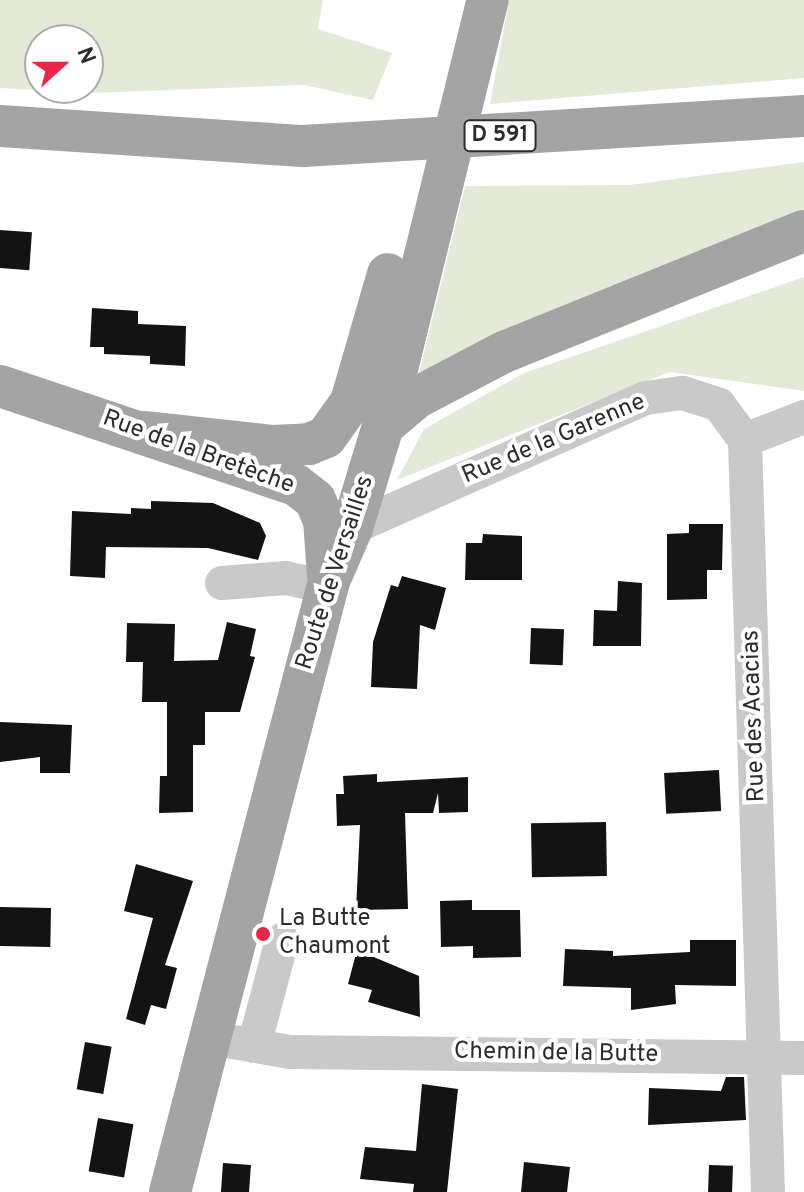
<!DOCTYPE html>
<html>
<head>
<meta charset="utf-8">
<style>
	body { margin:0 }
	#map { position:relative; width:804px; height:1192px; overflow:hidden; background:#fff; font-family:Overpass,sans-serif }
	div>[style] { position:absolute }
	.green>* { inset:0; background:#e4ead8 }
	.building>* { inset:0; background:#131313; transform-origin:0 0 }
	.minor>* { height:34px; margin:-17px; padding:0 17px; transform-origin:17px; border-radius:17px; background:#c9c9c9 }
	.major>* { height:42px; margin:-21px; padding:0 21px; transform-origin:21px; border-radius:21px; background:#a4a4a4 }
	.dots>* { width:22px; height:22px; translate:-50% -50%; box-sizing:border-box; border:4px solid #fff; border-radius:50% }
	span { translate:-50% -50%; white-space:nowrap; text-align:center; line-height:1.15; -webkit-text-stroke:8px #fff; paint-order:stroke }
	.shield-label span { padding:2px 6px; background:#fff; border:2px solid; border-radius:6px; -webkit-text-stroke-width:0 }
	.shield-label { font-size:22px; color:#2c2c2c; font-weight:700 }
	.street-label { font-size:24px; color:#2c2c2c }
	.poi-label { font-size:24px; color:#2c2c2c }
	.left { translate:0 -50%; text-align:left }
	.north { position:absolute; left:24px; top:24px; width:80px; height:80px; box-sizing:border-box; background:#fff; border:2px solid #ababab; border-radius:50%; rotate:69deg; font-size:22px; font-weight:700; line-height:32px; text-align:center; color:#2c2c2c }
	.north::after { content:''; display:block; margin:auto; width:28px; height:36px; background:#e9274b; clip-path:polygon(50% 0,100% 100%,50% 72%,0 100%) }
</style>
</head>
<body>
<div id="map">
	<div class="green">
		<i style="clip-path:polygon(evenodd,0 0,323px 0,318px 29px,392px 53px,373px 100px,304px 85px,90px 93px,0 88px,0 0,40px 40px,88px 40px,88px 88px,40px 88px,40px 40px)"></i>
		<i style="clip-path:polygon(509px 0,804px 0,804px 78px,490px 104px)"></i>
		<i style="clip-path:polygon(804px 162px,804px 220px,418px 377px,465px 186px,629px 185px)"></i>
		<i style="clip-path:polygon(804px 277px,804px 391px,670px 372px,397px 480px,424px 429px,524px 373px)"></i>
	</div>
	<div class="building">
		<i style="left:0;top:230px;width:32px;height:38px;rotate:4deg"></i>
		<i style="clip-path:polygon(92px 308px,138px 311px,138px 324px,186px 326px,185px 366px,150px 364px,150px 356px,104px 354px,104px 347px,90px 347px)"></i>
		<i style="clip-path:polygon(151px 501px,213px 503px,260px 523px,266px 536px,258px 560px,208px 548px,106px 547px,105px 578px,70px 576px,72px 511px,131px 514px,131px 508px,151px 509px)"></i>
		<i style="clip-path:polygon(689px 524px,723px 524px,722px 570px,707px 570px,707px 599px,667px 600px,667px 534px,689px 533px)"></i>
		<i style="clip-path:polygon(483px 534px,522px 536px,522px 580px,465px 580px,466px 543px,482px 543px)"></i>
		<i style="clip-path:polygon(402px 576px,446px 588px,435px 630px,420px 625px,417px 689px,371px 687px,373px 642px,391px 585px,398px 587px)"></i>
		<i style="clip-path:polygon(618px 581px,642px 583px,641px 646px,593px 646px,594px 610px,617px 611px)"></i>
		<i style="clip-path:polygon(227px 622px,256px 629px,250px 656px,255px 657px,240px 712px,205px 712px,205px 745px,193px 745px,193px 812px,159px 813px,160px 776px,167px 776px,167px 702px,142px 702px,143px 662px,126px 662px,127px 623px,175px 624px,174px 661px,218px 660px)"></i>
		<i style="left:531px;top:628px;width:33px;height:36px;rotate:2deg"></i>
		<i style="clip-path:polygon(0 722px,72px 725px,70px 773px,40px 773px,40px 757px,0 762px)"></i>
		<i style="left:719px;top:770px;width:41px;height:55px;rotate:87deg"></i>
		<i style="clip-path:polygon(377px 774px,377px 782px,468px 777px,468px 812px,439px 813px,438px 793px,433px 813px,405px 813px,408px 909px,356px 910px,360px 825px,337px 826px,336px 794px,344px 794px,343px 776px)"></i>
		<i style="left:606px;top:822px;width:54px;height:75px;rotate:89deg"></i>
		<i style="clip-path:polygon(136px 864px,193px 881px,165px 965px,177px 968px,166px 1009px,151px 1005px,145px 1025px,126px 1019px,153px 918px,124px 911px)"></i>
		<i style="clip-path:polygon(472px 900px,472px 910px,520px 910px,521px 957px,473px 958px,473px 946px,441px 947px,440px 901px)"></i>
		<i style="left:0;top:907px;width:51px;height:39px;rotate:1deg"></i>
		<i style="clip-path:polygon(690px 940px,736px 940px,736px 986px,675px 985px,676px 1004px,631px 1010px,631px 988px,563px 986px,565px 949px,613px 951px,613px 956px,690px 952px)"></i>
		<i style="clip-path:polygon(357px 950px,419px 976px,420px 1017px,368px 1002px,372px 990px,348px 984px)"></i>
		<i style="left:85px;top:1042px;width:27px;height:48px;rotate:10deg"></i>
		<i style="clip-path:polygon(726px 1077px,744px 1077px,746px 1120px,648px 1125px,649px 1088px,721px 1091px)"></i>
		<i style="clip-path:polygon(422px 1084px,458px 1089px,447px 1192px,413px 1192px,414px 1184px,360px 1179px,365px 1147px,416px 1151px)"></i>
		<i style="left:98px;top:1118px;width:36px;height:54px;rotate:10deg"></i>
		<i style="clip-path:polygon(524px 1162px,570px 1167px,567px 1192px,521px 1192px)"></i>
		<i style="left:223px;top:1163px;width:28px;height:29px;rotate:4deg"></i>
		<i style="left:709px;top:1165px;width:24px;height:27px;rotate:2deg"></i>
	</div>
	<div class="minor">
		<i style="left:745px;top:440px;width:752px;rotate:88.25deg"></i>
		<i style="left:745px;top:440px;width:63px;rotate:-21.3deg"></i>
		<i style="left:352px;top:528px;width:321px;rotate:-23.9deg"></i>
		<i style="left:646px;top:398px;width:37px;rotate:-8deg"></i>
		<i style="left:683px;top:393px;width:38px;rotate:18deg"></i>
		<i style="left:719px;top:405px;width:44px;rotate:53.4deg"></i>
		<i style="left:222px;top:583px;width:64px;rotate:-4.5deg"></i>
		<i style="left:286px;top:578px;width:42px;rotate:12.4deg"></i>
		<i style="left:210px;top:1038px;width:81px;rotate:9.9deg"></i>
		<i style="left:290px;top:1052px;width:514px;rotate:0.67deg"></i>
		<i style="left:254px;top:1046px;width:110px;rotate:-75.2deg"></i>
	</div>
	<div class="major">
		<i style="left:0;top:126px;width:304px;rotate:3.8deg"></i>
		<i style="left:303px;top:146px;width:502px;rotate:-3.43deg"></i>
		<i style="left:0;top:386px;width:312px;rotate:18.5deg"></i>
		<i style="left:296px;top:485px;width:24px;rotate:38deg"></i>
		<i style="left:315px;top:500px;width:22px;rotate:66deg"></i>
		<i style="left:324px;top:520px;width:55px;rotate:85.8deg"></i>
		<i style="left:383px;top:426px;width:43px;rotate:-40.3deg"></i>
		<i style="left:416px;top:398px;width:99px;rotate:-27.6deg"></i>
		<i style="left:504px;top:352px;width:323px;rotate:-22deg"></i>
		<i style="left:146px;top:432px;width:128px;rotate:6.3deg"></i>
		<i style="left:273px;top:446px;width:36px;rotate:-3deg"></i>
		<i style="left:309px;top:444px;width:18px;rotate:-22deg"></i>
		<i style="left:326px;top:437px;width:43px;rotate:-54.5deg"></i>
		<i style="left:351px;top:402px;width:133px;rotate:-73.9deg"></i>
		<i style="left:170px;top:1192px;width:631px;rotate:-75.41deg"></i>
		<i style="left:329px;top:581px;width:58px;rotate:-66.5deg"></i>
		<i style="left:352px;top:528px;width:107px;rotate:-73.1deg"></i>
		<i style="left:383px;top:426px;width:439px;rotate:-76.2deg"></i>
	</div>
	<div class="dots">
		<i style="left:263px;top:934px;background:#e9274b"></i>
	</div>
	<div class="shield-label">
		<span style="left:500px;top:136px">D 591</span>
	</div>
	<div class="street-label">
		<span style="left:554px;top:440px;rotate:-23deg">Rue de la Garenne</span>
		<span style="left:198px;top:453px;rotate:20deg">Rue de la Bretèche</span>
		<span style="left:336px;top:573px;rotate:-72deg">Route de Versailles</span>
		<span style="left:755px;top:716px;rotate:-92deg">Rue des Acacias</span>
		<span style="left:556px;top:1054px;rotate:1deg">Chemin de la Butte</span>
	</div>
	<div class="poi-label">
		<span class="left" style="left:279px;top:934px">La Butte<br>Chaumont</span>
	</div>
	<div class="north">N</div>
</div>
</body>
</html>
